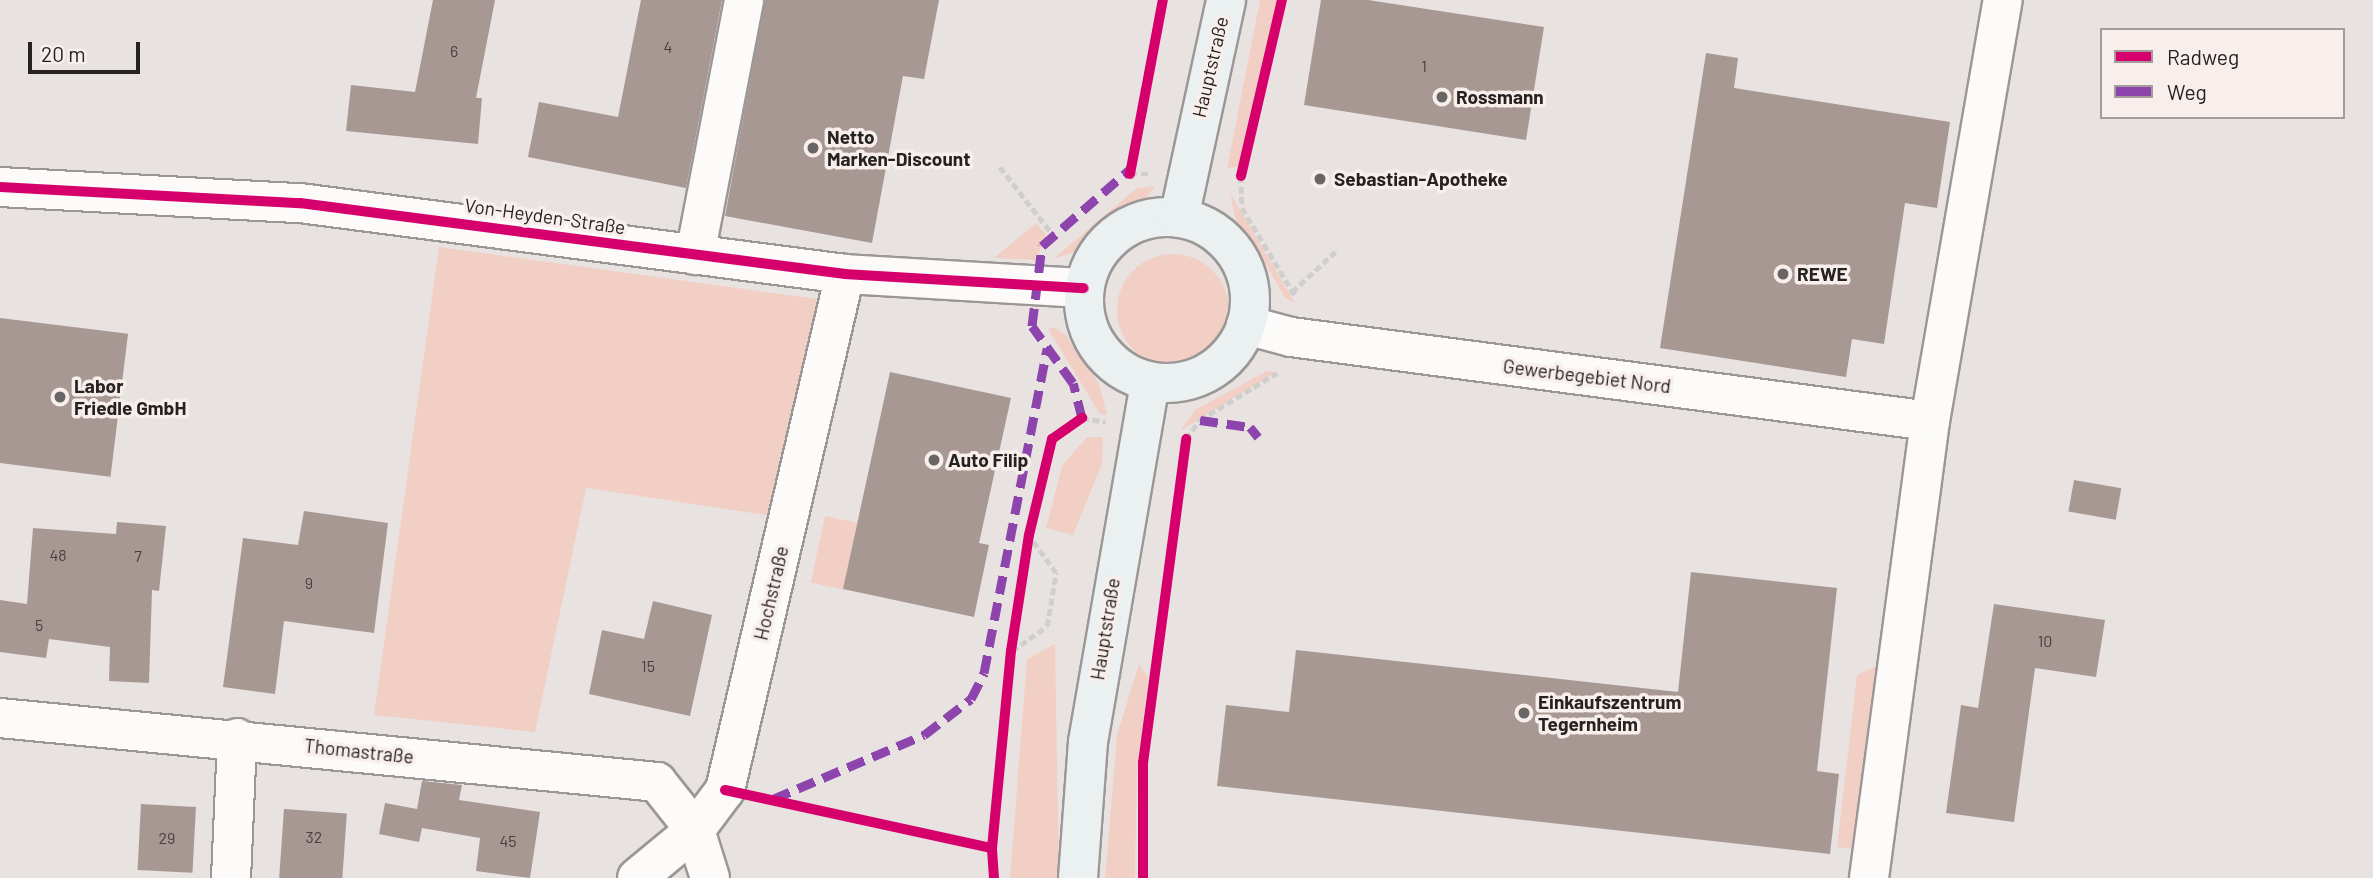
<!DOCTYPE html>
<html>
<head>
<meta charset="utf-8">
<style>
	body { margin:0 }
	#map { position:relative; width:2373px; height:878px; overflow:hidden; background:#e8e2e1; font-family:Barlow,sans-serif }
	div>[style] { position:absolute }
	.green>* { inset:0; background:#f2cfc4; transform-origin:0 0 }
	.round { border-radius:50% }
	.building>* { inset:0; background:#a89894; transform-origin:0 0 }
	.path>* { height:4.5px; margin-top:-2.25px; transform-origin:0; background:repeating-linear-gradient(90deg,#d1cfce 0 7px,transparent 0 10.5px) }
	.roads { filter:drop-shadow(2px 0 #9c9797) drop-shadow(-2px 0 #9c9797) drop-shadow(0 2px #9c9797) drop-shadow(0 -2px #9c9797) }
	.minor>* { height:38px; margin:-19px; padding:0 19px; transform-origin:19px; border-radius:19px; background:#fcfbfa }
	.major>* { height:38px; margin:-19px; padding:0 19px; transform-origin:19px; border-radius:19px; background:#ebf0f1 }
	.major>.ring { margin:-19px; padding:0; box-sizing:content-box; background:none; border:38px solid #ebf0f1; border-radius:50% }
	.quiet>* { height:9px; margin-top:-4.5px; transform-origin:0; background:repeating-linear-gradient(90deg,#8e44ad 0 18px,transparent 0 27px) }
	.cycleway>* { height:10px; margin:-5px; padding:0 5px; transform-origin:5px; border-radius:5px; background:#d6006c }
	.dots>* { width:19px; height:19px; translate:-50% -50%; box-sizing:border-box; border:4px solid #f8eeeb; border-radius:50% }
	span { translate:-50% -50%; white-space:nowrap; text-align:center; line-height:1.15; -webkit-text-stroke:7px #f8eeeb; paint-order:stroke }
	.number-label { font-size:16px; color:#46403e }
	.number-label span { -webkit-text-stroke-width:0 }
	.street-label { font-size:19px; color:#252221 }
	.poi-label { font-size:19px; color:#252221; font-weight:700 }
	.left { translate:0 -50%; text-align:left }
	.legend { position:absolute; left:2100px; top:28px; width:245px; height:91px; box-sizing:border-box; background:#f8eeeb; border:2px solid #a49c9a; margin:0; padding:9px 12px; list-style:none; font-size:21px; color:#252221 }
	.legend li { display:flex; align-items:center; gap:14px; height:35px }
	.legend b { width:35px; border:2px solid #a49c9a }
	.scale { position:absolute; left:28px; top:42px; width:112px; height:32px; box-sizing:border-box; border:4px solid #252221; border-top:0; padding-left:9px; font-size:21px; line-height:24px; white-space:nowrap; color:#252221; -webkit-text-stroke:5px #f8eeeb; paint-order:stroke }
</style>
</head>
<body>
<div id="map">
	<div class="green">
		<i style="clip-path:polygon(1260px 0,1279px 0,1240px 166px,1227px 169px)"></i>
		<i style="clip-path:polygon(1155px 186px,1139px 207px,1078px 251px,1053px 259px,1137px 188px)"></i>
		<i style="clip-path:polygon(1230px 193px,1295px 303px,1285px 298px,1256px 247px,1237px 227px)"></i>
		<i style="clip-path:polygon(1036px 223px,1047px 236px,1035px 260px,994px 258px)"></i>
		<i style="clip-path:polygon(439px 247px,817px 299px,773px 516px,586px 488px,535px 732px,374px 715px)"></i>
		<i class="round" style="left:1117px;top:254px;width:112px;height:112px"></i>
		<i style="clip-path:polygon(1053px 327px,1066px 335px,1099px 384px,1107px 415px,1100px 414px,1048px 329px)"></i>
		<i style="clip-path:polygon(1267px 371px,1276px 372px,1180px 431px,1195px 410px)"></i>
		<i style="clip-path:polygon(1087px 437px,1103px 437px,1102px 464px,1073px 535px,1046px 528px,1062px 466px)"></i>
		<i style="left:825px;top:516px;width:33px;height:68px;rotate:12deg"></i>
		<i style="clip-path:polygon(1055px 644px,1059px 878px,1010px 878px,1027px 659px)"></i>
		<i style="clip-path:polygon(1139px 664px,1148px 678px,1137px 773px,1135px 878px,1105px 878px,1117px 735px)"></i>
		<i style="clip-path:polygon(1879px 665px,1854px 849px,1837px 847px,1857px 675px)"></i>
	</div>
	<div class="building">
		<i style="clip-path:polygon(433px 0,495px 0,476px 98px,482px 98px,478px 144px,346px 131px,351px 85px,415px 92px)"></i>
		<i style="clip-path:polygon(641px 0,722px 0,686px 188px,528px 157px,539px 102px,618px 117px)"></i>
		<i style="clip-path:polygon(765px 0,939px 0,924px 79px,903px 76px,872px 243px,725px 216px)"></i>
		<i style="clip-path:polygon(1321px 0,1368px 0,1544px 27px,1526px 140px,1304px 105px)"></i>
		<i style="clip-path:polygon(1706px 53px,1738px 58px,1734px 88px,1950px 122px,1937px 208px,1905px 203px,1884px 344px,1852px 339px,1846px 377px,1660px 348px)"></i>
		<i style="left:0;top:318px;width:129px;height:144px;rotate:7deg"></i>
		<i style="clip-path:polygon(890px 372px,1011px 398px,979px 543px,989px 545px,974px 617px,843px 589px)"></i>
		<i style="left:2074px;top:480px;width:48px;height:32px;rotate:10deg"></i>
		<i style="clip-path:polygon(304px 511px,388px 523px,374px 633px,284px 621px,275px 694px,223px 687px,243px 538px,298px 545px)"></i>
		<i style="clip-path:polygon(117px 522px,166px 526px,159px 591px,152px 590px,149px 683px,109px 681px,110px 647px,49px 639px,46px 658px,0 652px,0 600px,27px 604px,33px 528px,116px 534px)"></i>
		<i style="clip-path:polygon(1691px 572px,1837px 588px,1817px 771px,1839px 774px,1830px 854px,1217px 786px,1226px 705px,1289px 712px,1296px 650px,1678px 692px)"></i>
		<i style="clip-path:polygon(653px 601px,712px 615px,690px 716px,589px 694px,602px 630px,644px 639px)"></i>
		<i style="clip-path:polygon(1994px 604px,2105px 620px,2096px 677px,2035px 668px,2014px 822px,1946px 813px,1961px 705px,1978px 708px)"></i>
		<i style="clip-path:polygon(422px 781px,462px 785px,459px 800px,540px 812px,530px 878px,476px 871px,480px 838px,422px 828px,419px 842px,379px 834px,385px 803px,417px 809px)"></i>
		<i style="left:141px;top:804px;width:55px;height:66px;rotate:3deg"></i>
		<i style="left:284px;top:809px;width:63px;height:69px;rotate:4deg"></i>
	</div>
	<div class="path">
		<i style="left:1282px;top:0;width:181px;rotate:103.1deg"></i>
		<i style="left:1241px;top:176px;width:32px;rotate:88deg"></i>
		<i style="left:1242px;top:208px;width:104px;rotate:58.8deg"></i>
		<i style="left:1000px;top:167px;width:88px;rotate:52deg"></i>
		<i style="left:1130px;top:174px;width:19px"></i>
		<i style="left:1292px;top:292px;width:60px;rotate:-43deg"></i>
		<i style="left:1012px;top:651px;width:43px;rotate:-35.5deg"></i>
		<i style="left:1047px;top:626px;width:54px;rotate:-80.4deg"></i>
		<i style="left:1056px;top:573px;width:46px;rotate:-126.1deg"></i>
		<i style="left:760px;top:798px;width:237px;rotate:12.2deg"></i>
		<i style="left:994px;top:878px;width:30px;rotate:-94deg"></i>
		<i style="left:992px;top:848px;width:198px;rotate:-84.5deg"></i>
		<i style="left:1011px;top:651px;width:117px;rotate:-81.2deg"></i>
		<i style="left:1029px;top:535px;width:99px;rotate:-76.5deg"></i>
		<i style="left:1052px;top:439px;width:37px;rotate:-35deg"></i>
		<i style="left:1082px;top:418px;width:24px;rotate:9deg"></i>
		<i style="left:1143px;top:878px;width:115px;rotate:-90deg"></i>
		<i style="left:1143px;top:763px;width:327px;rotate:-82.4deg"></i>
		<i style="left:1186px;top:439px;width:24px;rotate:-54deg"></i>
		<i style="left:1200px;top:420px;width:90px;rotate:-31.4deg"></i>
	</div>
	<div class="roads">
		<div class="minor">
			<i style="left:0;top:187px;width:300px;rotate:3.1deg"></i>
			<i style="left:300px;top:203px;width:550px;rotate:7.42deg"></i>
			<i style="left:845px;top:274px;width:239px;rotate:3.4deg"></i>
			<i style="left:695px;top:255px;width:260px;rotate:-79.1deg"></i>
			<i style="left:1246px;top:325px;width:47px;rotate:14.9deg"></i>
			<i style="left:1291px;top:337px;width:644px;rotate:7.49deg"></i>
			<i style="left:0;top:718px;width:660px;rotate:5.56deg"></i>
			<i style="left:657px;top:782px;width:61px;rotate:51.6deg"></i>
			<i style="left:695px;top:830px;width:50px;rotate:72.6deg"></i>
			<i style="left:231px;top:878px;width:140px;rotate:-87.5deg"></i>
			<i style="left:637px;top:878px;width:75px;rotate:-39.6deg"></i>
			<i style="left:695px;top:830px;width:50px;rotate:-53.1deg"></i>
			<i style="left:725px;top:790px;width:530px;rotate:-76.91deg"></i>
			<i style="left:1869px;top:878px;width:461px;rotate:-82.4deg"></i>
			<i style="left:1930px;top:421px;width:427px;rotate:-80.2deg"></i>
		</div>
		<div class="major">
			<i class="ring" style="left:1084px;top:217px;width:128px;height:128px"></i>
			<i style="left:1179px;top:218px;width:223px;rotate:-77.8deg"></i>
			<i style="left:1078px;top:878px;width:136px;rotate:-85.8deg"></i>
			<i style="left:1088px;top:742px;width:365px;rotate:-80.2deg"></i>
		</div>
	</div>
	<div class="quiet">
		<i style="left:1082px;top:418px;width:36px;rotate:-104deg"></i>
		<i style="left:1073px;top:383px;width:70px;rotate:-125.7deg"></i>
		<i style="left:1032px;top:326px;width:81px;rotate:-82.9deg"></i>
		<i style="left:1042px;top:246px;width:118px;rotate:-41.2deg"></i>
		<i style="left:1200px;top:420px;width:50px;rotate:8deg"></i>
		<i style="left:1250px;top:427px;width:13px;rotate:51deg"></i>
		<i style="left:773px;top:799px;width:164px;rotate:-23deg"></i>
		<i style="left:924px;top:735px;width:59px;rotate:-37.5deg"></i>
		<i style="left:971px;top:699px;width:29px;rotate:-63deg"></i>
		<i style="left:984px;top:673px;width:331px;rotate:-79deg"></i>
	</div>
	<div class="cycleway">
		<i style="left:1130px;top:174px;width:177px;rotate:-79.3deg"></i>
		<i style="left:1241px;top:176px;width:181px;rotate:-76.9deg"></i>
		<i style="left:0;top:187px;width:300px;rotate:3.1deg"></i>
		<i style="left:300px;top:203px;width:550px;rotate:7.42deg"></i>
		<i style="left:845px;top:274px;width:239px;rotate:3.4deg"></i>
		<i style="left:725px;top:790px;width:273px;rotate:12.3deg"></i>
		<i style="left:994px;top:878px;width:30px;rotate:-94deg"></i>
		<i style="left:992px;top:848px;width:198px;rotate:-84.5deg"></i>
		<i style="left:1011px;top:651px;width:117px;rotate:-81.2deg"></i>
		<i style="left:1029px;top:535px;width:99px;rotate:-76.5deg"></i>
		<i style="left:1052px;top:439px;width:37px;rotate:-35deg"></i>
		<i style="left:1143px;top:878px;width:115px;rotate:-90deg"></i>
		<i style="left:1143px;top:763px;width:327px;rotate:-82.4deg"></i>
	</div>
	<div class="dots">
		<i style="left:1442px;top:97px;background:#696564"></i>
		<i style="left:813px;top:148px;background:#696564"></i>
		<i style="left:1320px;top:179px;background:#696564"></i>
		<i style="left:1783px;top:274px;background:#696564"></i>
		<i style="left:60px;top:397px;background:#696564"></i>
		<i style="left:934px;top:460px;background:#696564"></i>
		<i style="left:1524px;top:713px;background:#696564"></i>
	</div>
	<div class="number-label">
		<span style="left:668px;top:47px">4</span>
		<span style="left:454px;top:51px">6</span>
		<span style="left:1424px;top:66px">1</span>
		<span style="left:58px;top:555px">48</span>
		<span style="left:138px;top:556px">7</span>
		<span style="left:309px;top:583px">9</span>
		<span style="left:39px;top:625px">5</span>
		<span style="left:2045px;top:641px">10</span>
		<span style="left:648px;top:666px">15</span>
		<span style="left:314px;top:837px">32</span>
		<span style="left:167px;top:838px">29</span>
		<span style="left:508px;top:841px">45</span>
	</div>
	<div class="street-label">
		<span style="left:1210px;top:67px;rotate:-77deg">Hauptstraße</span>
		<span style="left:545px;top:216px;rotate:8deg">Von-Heyden-Straße</span>
		<span style="left:1587px;top:376px;rotate:7deg">Gewerbegebiet Nord</span>
		<span style="left:771px;top:593px;rotate:-77deg">Hochstraße</span>
		<span style="left:1105px;top:629px;rotate:-81deg">Hauptstraße</span>
		<span style="left:359px;top:751px;rotate:6deg">Thomastraße</span>
	</div>
	<div class="poi-label">
		<span class="left" style="left:1456px;top:97px">Rossmann</span>
		<span class="left" style="left:827px;top:148px">Netto<br>Marken-Discount</span>
		<span class="left" style="left:1334px;top:179px">Sebastian-Apotheke</span>
		<span class="left" style="left:1797px;top:274px">REWE</span>
		<span class="left" style="left:74px;top:397px">Labor<br>Friedle GmbH</span>
		<span class="left" style="left:948px;top:460px">Auto Filip</span>
		<span class="left" style="left:1538px;top:713px">Einkaufszentrum<br>Tegernheim</span>
	</div>
	<ul class="legend">
	<li><b style="height:9px;background:#d6006c"></b>Radweg</li>
	<li><b style="height:9px;background:#8e44ad"></b>Weg</li>
	</ul>
	<div class="scale">20 m</div>
</div>
</body>
</html>
